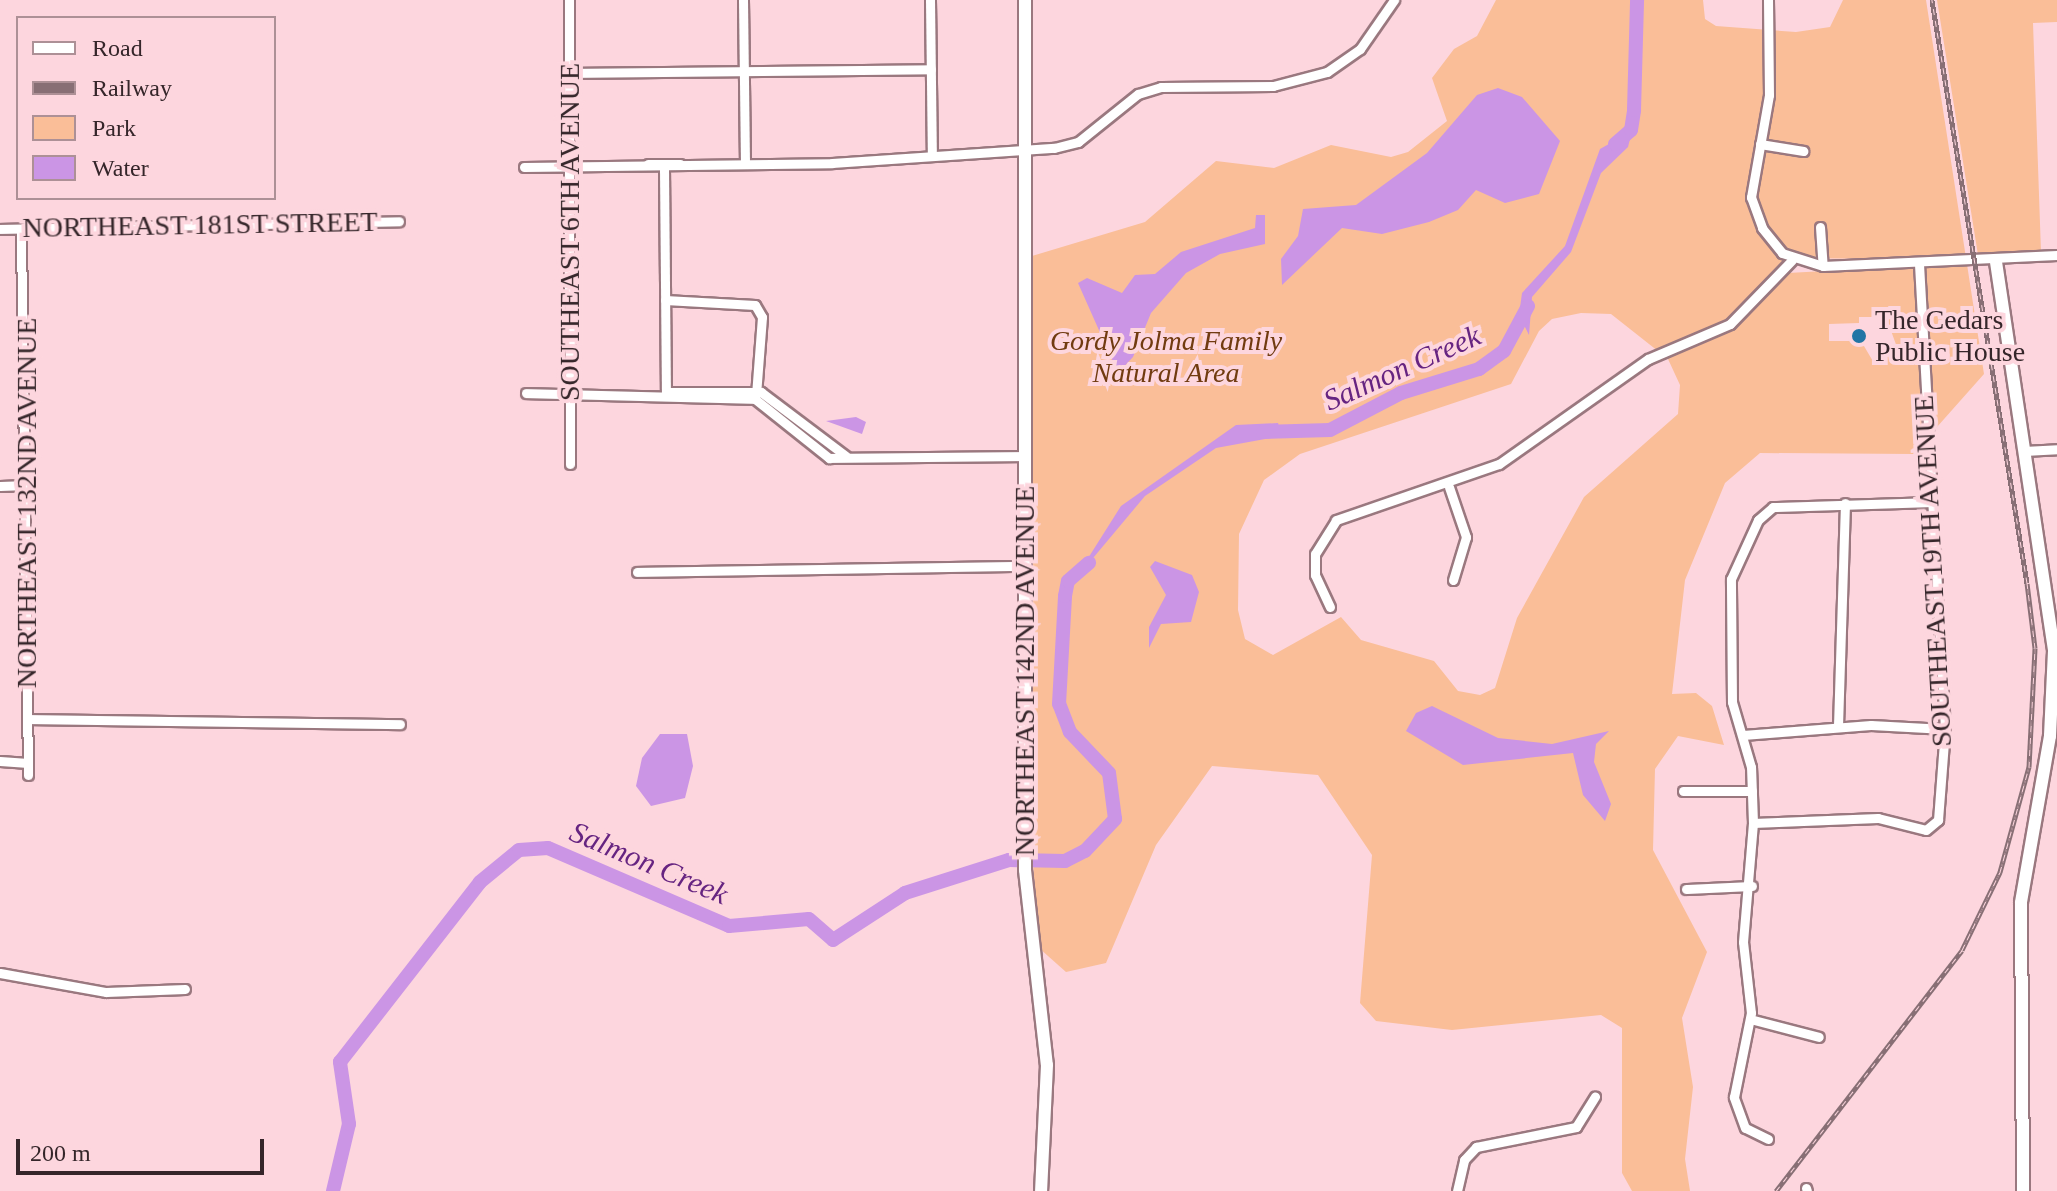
<!DOCTYPE html>
<html>
<head>
<meta charset="utf-8">
<style>
	body { margin:0 }
	#map { position:relative; width:2057px; height:1191px; overflow:hidden; background:#fdd6de; font-family:"Times New Roman",serif }
	div>[style] { position:absolute }
	.green>* { inset:0; background:#fabe98 }
	.water>* { inset:0; background:#cb95e5 }
	.river>* { height:14px; margin:-7px; padding:0 7px; transform-origin:7px; border-radius:7px; background:#cb95e5 }
	.roads { filter:drop-shadow(2px 0 #9a787f) drop-shadow(-2px 0 #9a787f) drop-shadow(0 2px #9a787f) drop-shadow(0 -2px #9a787f) }
	.minor>* { height:9px; margin:-4.5px; padding:0 4.5px; transform-origin:4.5px; border-radius:4.5px; background:#fff }
	.tertiary>* { height:12px; margin:-6px; padding:0 6px; transform-origin:6px; border-radius:6px; background:#fff }
	.rail>* { height:5px; margin-top:-2.5px; transform-origin:0; background:repeating-linear-gradient(90deg,#fdd6de 0 6px,#886f75 0 12px); box-sizing:border-box; border-block:2px solid #886f75 }
	.dots>* { width:22px; height:22px; translate:-50% -50%; box-sizing:border-box; border:4px solid #fdd6de; border-radius:50% }
	span { translate:-50% -50%; white-space:nowrap; text-align:center; line-height:1.15; -webkit-text-stroke:8px #fdd6de; paint-order:stroke }
	.street-label { font-size:28px; color:#35262a }
	.poi-label { font-size:28px; color:#35262a }
	.left { translate:0 -50%; text-align:left }
	.park-label { font-size:28px; color:#713b10; font-style:italic }
	.water-label { font-size:30px; color:#662481; font-style:italic }
	.legend { position:absolute; left:16px; top:16px; width:260px; height:184px; box-sizing:border-box; background:#fdd6de; border:2px solid #ad9096; margin:0; padding:10px 14px; list-style:none; font-size:24px; color:#35262a }
	.legend li { display:flex; align-items:center; gap:16px; height:40px }
	.legend b { width:40px; border:2px solid #ad9096 }
	.scale { position:absolute; left:16px; top:1139px; width:248px; height:36px; box-sizing:border-box; border:4px solid #35262a; border-top:0; padding-left:10px; font-size:24px; line-height:28px; white-space:nowrap; color:#35262a; -webkit-text-stroke:6px #fdd6de; paint-order:stroke }
</style>
</head>
<body>
<div id="map">
	<div class="green">
		<i style="clip-path:polygon(evenodd,1496px 0,1703px 0,1705px 19px,1716px 26px,1796px 32px,1830px 27px,1843px 0,1926px 0,1984px 374px,1913px 454px,1760px 453px,1725px 483px,1685px 580px,1672px 694px,1696px 693px,1712px 706px,1724px 745px,1678px 736px,1655px 769px,1653px 850px,1707px 952px,1682px 1018px,1693px 1087px,1685px 1159px,1690px 1191px,1632px 1191px,1622px 1173px,1622px 1028px,1601px 1015px,1452px 1030px,1376px 1021px,1360px 1003px,1372px 855px,1318px 775px,1212px 766px,1156px 845px,1106px 963px,1066px 972px,1039px 948px,1031px 834px,1032px 256px,1145px 222px,1216px 161px,1274px 168px,1331px 145px,1391px 157px,1408px 152px,1447px 121px,1432px 78px,1454px 49px,1477px 36px,1496px 0,1800px 258px,1879px 259px,1880px 268px,1788px 273px,1770px 290px,1765px 285px,1800px 258px,1496px 0,1581px 313px,1611px 314px,1668px 359px,1680px 385px,1678px 414px,1584px 497px,1517px 618px,1495px 688px,1480px 695px,1458px 691px,1434px 661px,1361px 640px,1341px 617px,1273px 655px,1245px 639px,1238px 610px,1239px 534px,1264px 480px,1300px 454px,1511px 384px,1539px 331px,1552px 319px,1581px 313px,1496px 0,1859px 317px,1886px 317px,1898px 350px,1874px 363px,1861px 341px,1829px 341px,1829px 324px,1859px 323px,1859px 317px)"></i>
		<i style="clip-path:polygon(1937px 0,2057px 0,2057px 22px,2033px 23px,2041px 252px,1978px 255px)"></i>
	</div>
	<div class="water">
		<i style="clip-path:polygon(1498px 88px,1522px 97px,1560px 141px,1539px 194px,1505px 203px,1476px 190px,1458px 210px,1429px 222px,1382px 234px,1342px 228px,1282px 285px,1281px 259px,1298px 236px,1303px 209px,1356px 205px,1427px 153px,1477px 95px)"></i>
		<i style="clip-path:polygon(1632px 131px,1628px 147px,1601px 173px,1571px 252px,1532px 297px,1529px 335px,1519px 315px,1522px 293px,1565px 246px,1600px 149px)"></i>
		<i style="clip-path:polygon(1256px 215px,1265px 215px,1265px 244px,1220px 254px,1186px 273px,1151px 313px,1133px 357px,1118px 373px,1078px 283px,1087px 278px,1122px 293px,1135px 275px,1155px 274px,1181px 252px,1255px 228px)"></i>
		<i style="clip-path:polygon(856px 417px,866px 422px,862px 434px,826px 421px)"></i>
		<i style="clip-path:polygon(1236px 425px,1278px 423px,1282px 436px,1216px 448px,1145px 496px,1073px 582px,1121px 506px)"></i>
		<i style="clip-path:polygon(1155px 561px,1192px 575px,1199px 592px,1191px 622px,1161px 624px,1149px 648px,1149px 627px,1166px 595px,1150px 567px)"></i>
		<i style="clip-path:polygon(1432px 706px,1498px 738px,1552px 744px,1609px 731px,1596px 744px,1594px 762px,1611px 804px,1605px 821px,1583px 795px,1573px 753px,1463px 765px,1406px 731px,1416px 713px)"></i>
		<i style="clip-path:polygon(660px 734px,687px 734px,693px 766px,685px 798px,651px 806px,636px 786px,642px 758px)"></i>
	</div>
	<div class="river">
		<i style="left:1615px;top:144px;width:21px;rotate:-41deg"></i>
		<i style="left:1631px;top:130px;width:20px;rotate:-81deg"></i>
		<i style="left:1634px;top:110px;width:110px;rotate:-88.4deg"></i>
		<i style="left:1263px;top:432px;width:67px;rotate:-1.7deg"></i>
		<i style="left:1330px;top:430px;width:80px;rotate:-27.5deg"></i>
		<i style="left:1401px;top:393px;width:82px;rotate:-17.1deg"></i>
		<i style="left:1479px;top:369px;width:31px;rotate:-36deg"></i>
		<i style="left:1504px;top:351px;width:51px;rotate:-61.9deg"></i>
		<i style="left:333px;top:1191px;width:69px;rotate:-76.6deg"></i>
		<i style="left:349px;top:1124px;width:63px;rotate:-98.3deg"></i>
		<i style="left:340px;top:1062px;width:228px;rotate:-52.1deg"></i>
		<i style="left:480px;top:882px;width:50px;rotate:-39.4deg"></i>
		<i style="left:519px;top:850px;width:29px;rotate:-4deg"></i>
		<i style="left:548px;top:848px;width:197px;rotate:23.3deg"></i>
		<i style="left:729px;top:926px;width:80px;rotate:-5deg"></i>
		<i style="left:809px;top:919px;width:32px;rotate:41deg"></i>
		<i style="left:833px;top:940px;width:86px;rotate:-33.1deg"></i>
		<i style="left:905px;top:893px;width:109px;rotate:-17.6deg"></i>
		<i style="left:1009px;top:860px;width:56px;rotate:1deg"></i>
		<i style="left:1065px;top:861px;width:22px;rotate:-27deg"></i>
		<i style="left:1085px;top:851px;width:44px;rotate:-46.8deg"></i>
		<i style="left:1115px;top:819px;width:46px;rotate:-97.4deg"></i>
		<i style="left:1109px;top:773px;width:57px;rotate:-133.6deg"></i>
		<i style="left:1070px;top:732px;width:30px;rotate:-111deg"></i>
		<i style="left:1059px;top:704px;width:108px;rotate:-86.8deg"></i>
		<i style="left:1065px;top:596px;width:15px;rotate:-79deg"></i>
		<i style="left:1068px;top:581px;width:28px;rotate:-41deg"></i>
	</div>
	<div class="roads">
		<div class="minor">
			<i style="left:569px;top:0;width:464px;rotate:89.9deg"></i>
			<i style="left:743px;top:0;width:163px;rotate:89.3deg"></i>
			<i style="left:930px;top:0;width:155px;rotate:89.3deg"></i>
			<i style="left:1768px;top:0;width:95px;rotate:89.4deg"></i>
			<i style="left:1769px;top:95px;width:104px;rotate:100deg"></i>
			<i style="left:1751px;top:197px;width:33px;rotate:70deg"></i>
			<i style="left:1762px;top:228px;width:32px;rotate:51deg"></i>
			<i style="left:1782px;top:253px;width:43px;rotate:17.6deg"></i>
			<i style="left:1823px;top:266px;width:234px;rotate:-2.7deg"></i>
			<i style="left:569px;top:73px;width:362px;rotate:-0.6deg"></i>
			<i style="left:1760px;top:144px;width:44px;rotate:9.2deg"></i>
			<i style="left:648px;top:164px;width:32px"></i>
			<i style="left:524px;top:167px;width:308px;rotate:-0.7deg"></i>
			<i style="left:832px;top:163px;width:223px;rotate:-3.9deg"></i>
			<i style="left:1054px;top:148px;width:25px;rotate:-14deg"></i>
			<i style="left:1078px;top:142px;width:77px;rotate:-38.7deg"></i>
			<i style="left:1138px;top:94px;width:24px;rotate:-17deg"></i>
			<i style="left:1161px;top:87px;width:112px;rotate:-0.5deg"></i>
			<i style="left:1273px;top:86px;width:56px;rotate:-14.5deg"></i>
			<i style="left:1327px;top:72px;width:40px;rotate:-34.9deg"></i>
			<i style="left:1360px;top:49px;width:60px;rotate:-55.2deg"></i>
			<i style="left:664px;top:169px;width:223px;rotate:89.5deg"></i>
			<i style="left:1820px;top:227px;width:39px;rotate:86deg"></i>
			<i style="left:0;top:229px;width:399px;rotate:-1.1deg"></i>
			<i style="left:21px;top:232px;width:543px;rotate:89.26deg"></i>
			<i style="left:665px;top:300px;width:90px;rotate:3.2deg"></i>
			<i style="left:755px;top:305px;width:14px;rotate:60deg"></i>
			<i style="left:762px;top:317px;width:78px;rotate:94.4deg"></i>
			<i style="left:666px;top:392px;width:95px"></i>
			<i style="left:761px;top:392px;width:106px;rotate:37deg"></i>
			<i style="left:526px;top:393px;width:229px;rotate:1.5deg"></i>
			<i style="left:755px;top:399px;width:95px;rotate:38.6deg"></i>
			<i style="left:829px;top:458px;width:196px;rotate:-0.6deg"></i>
			<i style="left:2024px;top:451px;width:33px;rotate:-3deg"></i>
			<i style="left:0;top:486px;width:27px;rotate:-2deg"></i>
			<i style="left:1449px;top:487px;width:53px;rotate:71.2deg"></i>
			<i style="left:1466px;top:537px;width:45px;rotate:106.8deg"></i>
			<i style="left:637px;top:572px;width:387px;rotate:-0.9deg"></i>
			<i style="left:1330px;top:607px;width:35px;rotate:-115deg"></i>
			<i style="left:1315px;top:575px;width:21px;rotate:-90deg"></i>
			<i style="left:1315px;top:554px;width:40px;rotate:-58deg"></i>
			<i style="left:1336px;top:520px;width:172px;rotate:-19deg"></i>
			<i style="left:1499px;top:464px;width:182px;rotate:-35.2deg"></i>
			<i style="left:1648px;top:359px;width:89px;rotate:-23.1deg"></i>
			<i style="left:1730px;top:324px;width:89px;rotate:-45.9deg"></i>
			<i style="left:29px;top:719px;width:371px;rotate:0.8deg"></i>
			<i style="left:1838px;top:726px;width:223px;rotate:-88.2deg"></i>
			<i style="left:1743px;top:735px;width:128px;rotate:-4.5deg"></i>
			<i style="left:1871px;top:725px;width:74px;rotate:3.1deg"></i>
			<i style="left:0;top:761px;width:28px;rotate:4deg"></i>
			<i style="left:1683px;top:791px;width:69px"></i>
			<i style="left:1753px;top:823px;width:125px;rotate:-2.3deg"></i>
			<i style="left:1878px;top:818px;width:49px;rotate:14deg"></i>
			<i style="left:1926px;top:830px;width:16px;rotate:-40deg"></i>
			<i style="left:1938px;top:820px;width:91px;rotate:-85.6deg"></i>
			<i style="left:1945px;top:729px;width:465px;rotate:-93.2deg"></i>
			<i style="left:1686px;top:889px;width:66px;rotate:-2.6deg"></i>
			<i style="left:0;top:973px;width:108px;rotate:10.2deg"></i>
			<i style="left:106px;top:992px;width:79px;rotate:-2.2deg"></i>
			<i style="left:1750px;top:1019px;width:71px;rotate:14.6deg"></i>
			<i style="left:1768px;top:1139px;width:25px;rotate:-154deg"></i>
			<i style="left:1745px;top:1128px;width:33px;rotate:-110deg"></i>
			<i style="left:1734px;top:1097px;width:86px;rotate:-78.6deg"></i>
			<i style="left:1751px;top:1013px;width:71px;rotate:-96.4deg"></i>
			<i style="left:1743px;top:942px;width:119px;rotate:-85.2deg"></i>
			<i style="left:1753px;top:823px;width:56px;rotate:-92deg"></i>
			<i style="left:1751px;top:767px;width:68px;rotate:-106.3deg"></i>
			<i style="left:1732px;top:702px;width:123px;rotate:-90.5deg"></i>
			<i style="left:1731px;top:579px;width:65px;rotate:-65.4deg"></i>
			<i style="left:1758px;top:520px;width:20px;rotate:-41deg"></i>
			<i style="left:1773px;top:507px;width:156px;rotate:-1.8deg"></i>
			<i style="left:1806px;top:1188px;width:3px;rotate:72deg"></i>
			<i style="left:1457px;top:1191px;width:32px;rotate:-77deg"></i>
			<i style="left:1464px;top:1160px;width:18px;rotate:-47deg"></i>
			<i style="left:1476px;top:1147px;width:102px;rotate:-11.3deg"></i>
			<i style="left:1576px;top:1127px;width:36px;rotate:-58deg"></i>
		</div>
		<div class="tertiary">
			<i style="left:1025px;top:0;width:870px;rotate:90deg"></i>
			<i style="left:1025px;top:870px;width:196px;rotate:83.6deg"></i>
			<i style="left:1047px;top:1065px;width:126px;rotate:92.7deg"></i>
			<i style="left:1996px;top:262px;width:393px;rotate:81.5deg"></i>
			<i style="left:2054px;top:651px;width:85px;rotate:92.7deg"></i>
			<i style="left:2050px;top:736px;width:169px;rotate:99.9deg"></i>
			<i style="left:2021px;top:903px;width:288px;rotate:89.6deg"></i>
		</div>
	</div>
	<div class="rail">
		<i style="left:1776px;top:1191px;width:304px;rotate:-52.3deg"></i>
		<i style="left:1962px;top:950px;width:87px;rotate:-64deg"></i>
		<i style="left:2000px;top:872px;width:109px;rotate:-74.6deg"></i>
		<i style="left:2029px;top:767px;width:119px;rotate:-87.1deg"></i>
		<i style="left:2035px;top:648px;width:65px;rotate:-97deg"></i>
		<i style="left:2027px;top:583px;width:591px;rotate:-99.26deg"></i>
	</div>
	<div class="dots">
		<i style="left:1859px;top:336px;background:#2275a5"></i>
	</div>
	<div class="street-label">
		<span style="left:200px;top:225px;rotate:-1deg">NORTHEAST 181ST STREET</span>
		<span style="left:570px;top:232px;rotate:-90deg">SOUTHEAST 6TH AVENUE</span>
		<span style="left:27px;top:503px;rotate:-90deg">NORTHEAST 132ND AVENUE</span>
		<span style="left:1933px;top:571px;rotate:-93deg">SOUTHEAST 19TH AVENUE</span>
		<span style="left:1025px;top:671px;rotate:-90deg">NORTHEAST 142ND AVENUE</span>
	</div>
	<div class="poi-label">
		<span class="left" style="left:1875px;top:336px">The Cedars<br>Public House</span>
	</div>
	<div class="park-label">
		<span style="left:1166px;top:357px">Gordy Jolma Family<br>Natural Area</span>
	</div>
	<div class="water-label">
		<span style="left:1402px;top:368px;rotate:-24deg">Salmon Creek</span>
		<span style="left:649px;top:863px;rotate:23deg">Salmon Creek</span>
	</div>
	<ul class="legend">
	<li><b style="height:10px;background:#fff"></b>Road</li>
	<li><b style="height:10px;background:#886f75"></b>Railway</li>
	<li><b style="height:22px;background:#fabe98"></b>Park</li>
	<li><b style="height:22px;background:#cb95e5"></b>Water</li>
	</ul>
	<div class="scale">200 m</div>
</div>
</body>
</html>
